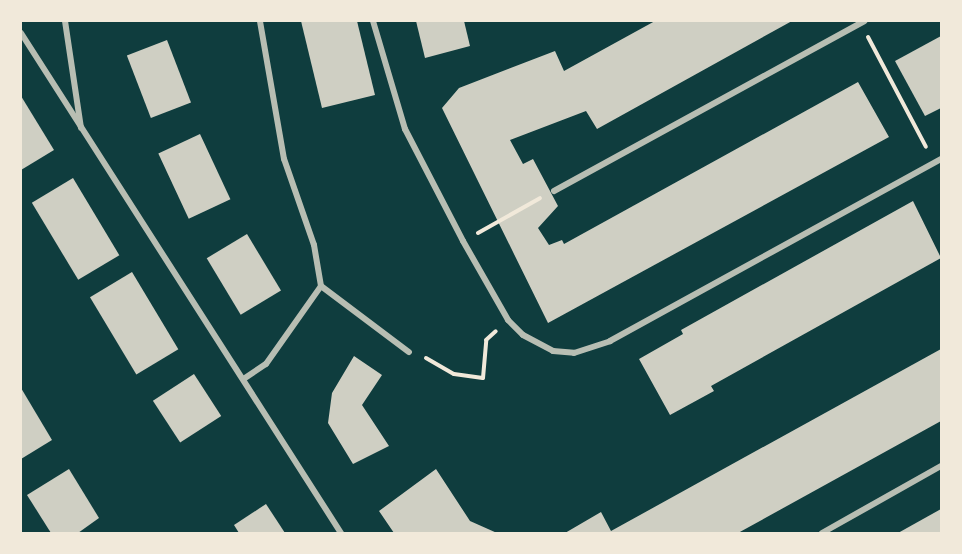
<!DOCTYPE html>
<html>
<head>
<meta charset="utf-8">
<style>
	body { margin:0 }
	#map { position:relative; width:962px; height:554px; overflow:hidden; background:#0f3d3e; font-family:Signika,sans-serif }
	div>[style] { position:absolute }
	.building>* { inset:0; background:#cfcfc3; transform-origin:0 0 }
	.path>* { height:4px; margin:-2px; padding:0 2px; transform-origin:2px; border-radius:2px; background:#f1e9da }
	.minor>* { height:6px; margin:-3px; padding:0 3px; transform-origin:3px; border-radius:3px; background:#b8beb3 }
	span { translate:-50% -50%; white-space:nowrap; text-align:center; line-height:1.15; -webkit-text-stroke:6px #f1e9da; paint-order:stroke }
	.frame { position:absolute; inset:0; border:22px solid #f1e9da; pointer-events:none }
</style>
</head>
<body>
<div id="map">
	<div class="building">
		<i style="clip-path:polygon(301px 21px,357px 21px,375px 95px,322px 108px)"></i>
		<i style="clip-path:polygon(416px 21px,464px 21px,470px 46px,425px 58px)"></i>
		<i style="clip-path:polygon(655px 21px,792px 21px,597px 129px,586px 111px,510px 140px,523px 164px,533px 159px,558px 206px,538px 228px,549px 245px,562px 240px,564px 244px,858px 82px,889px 137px,548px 323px,442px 108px,459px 88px,555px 51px,564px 71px)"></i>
		<i style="clip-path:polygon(941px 36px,941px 108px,925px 116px,895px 61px)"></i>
		<i style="left:167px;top:40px;width:67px;height:43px;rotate:69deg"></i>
		<i style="clip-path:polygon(21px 96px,54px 150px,21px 170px)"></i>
		<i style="left:200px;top:134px;width:72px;height:46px;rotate:65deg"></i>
		<i style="left:73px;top:178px;width:90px;height:48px;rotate:59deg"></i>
		<i style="clip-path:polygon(913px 201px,941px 258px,711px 386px,714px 391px,670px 415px,639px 359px,683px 334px,681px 330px)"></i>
		<i style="left:247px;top:234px;width:66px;height:47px;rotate:59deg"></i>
		<i style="left:132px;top:272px;width:90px;height:49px;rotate:59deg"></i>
		<i style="clip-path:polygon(941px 349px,941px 421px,738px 533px,565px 533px,601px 512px,611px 531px)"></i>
		<i style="clip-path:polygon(354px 356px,382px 375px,362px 405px,389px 446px,353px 464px,328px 423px,332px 393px)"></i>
		<i style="left:194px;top:374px;width:50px;height:49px;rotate:57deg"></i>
		<i style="clip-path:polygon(21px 388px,52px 440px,21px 459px)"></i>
		<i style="clip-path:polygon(69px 469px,99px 518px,78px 533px,51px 533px,27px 495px)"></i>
		<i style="clip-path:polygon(436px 469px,470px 521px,497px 533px,394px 533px,379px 511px)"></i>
		<i style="clip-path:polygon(266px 504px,285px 533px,239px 533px,234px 525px)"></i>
		<i style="clip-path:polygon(941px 509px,941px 533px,898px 533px)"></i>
	</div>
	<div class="path">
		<i style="left:868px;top:37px;width:124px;rotate:62.2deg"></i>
		<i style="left:478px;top:233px;width:71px;rotate:-29.4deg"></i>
		<i style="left:426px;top:358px;width:32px;rotate:30deg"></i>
		<i style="left:454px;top:374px;width:29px;rotate:8deg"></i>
		<i style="left:483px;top:378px;width:38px;rotate:-85deg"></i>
		<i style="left:486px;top:340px;width:13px;rotate:-42deg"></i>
	</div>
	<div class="minor">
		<i style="left:65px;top:21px;width:108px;rotate:81.5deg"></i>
		<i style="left:373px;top:21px;width:113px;rotate:73.5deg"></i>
		<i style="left:405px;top:129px;width:126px;rotate:62.6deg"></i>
		<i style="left:463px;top:241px;width:91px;rotate:60.3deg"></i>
		<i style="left:508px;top:320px;width:21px;rotate:45deg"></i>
		<i style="left:523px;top:335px;width:34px;rotate:28deg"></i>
		<i style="left:553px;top:351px;width:21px;rotate:5deg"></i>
		<i style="left:574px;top:353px;width:38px;rotate:-18deg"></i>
		<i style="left:610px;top:341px;width:378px;rotate:-28.8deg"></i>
		<i style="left:21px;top:33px;width:594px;rotate:57.38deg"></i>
		<i style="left:554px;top:191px;width:354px;rotate:-28.7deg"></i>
		<i style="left:321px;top:286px;width:110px;rotate:36.9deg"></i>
		<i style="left:245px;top:378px;width:25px;rotate:-34deg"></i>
		<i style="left:266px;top:364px;width:95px;rotate:-54.8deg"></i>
		<i style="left:321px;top:286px;width:42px;rotate:-99.7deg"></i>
		<i style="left:314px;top:245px;width:91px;rotate:-109.2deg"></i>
		<i style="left:284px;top:159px;width:140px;rotate:-99.9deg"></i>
		<i style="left:822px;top:533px;width:137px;rotate:-29.4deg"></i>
	</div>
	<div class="frame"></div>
</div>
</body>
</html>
